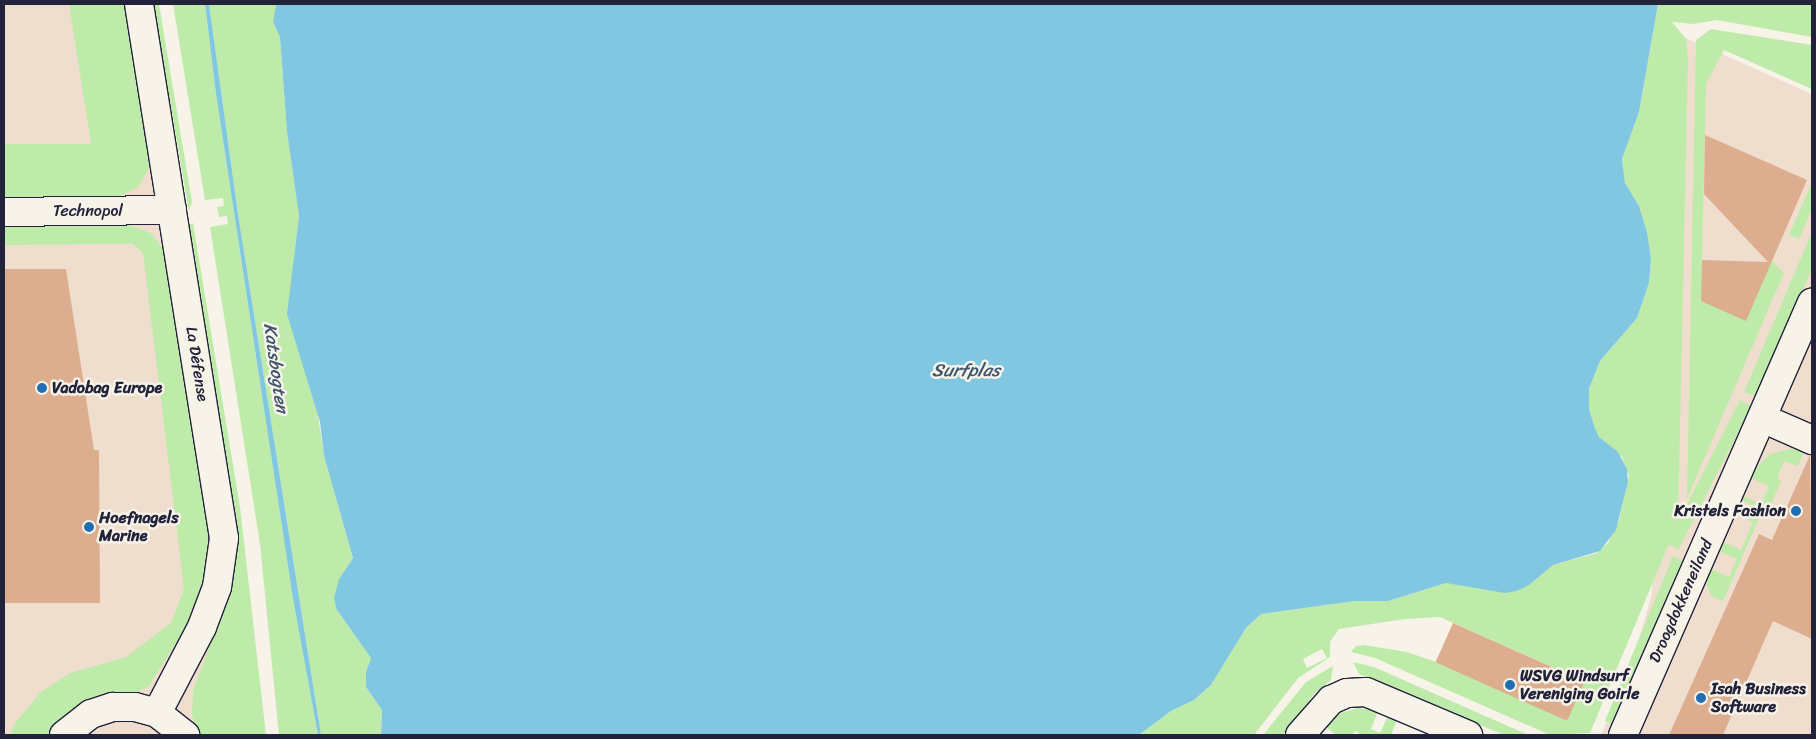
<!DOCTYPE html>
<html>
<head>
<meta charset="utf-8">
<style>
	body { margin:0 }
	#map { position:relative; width:1816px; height:739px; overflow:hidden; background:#f7f3e8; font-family:Sriracha,sans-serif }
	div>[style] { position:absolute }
	.built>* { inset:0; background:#efdecd }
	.green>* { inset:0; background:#beeba9; transform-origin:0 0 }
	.water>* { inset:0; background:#81c7e2 }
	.building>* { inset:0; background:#dcad8e; transform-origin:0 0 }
	.roads { filter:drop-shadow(1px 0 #22223b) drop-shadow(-1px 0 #22223b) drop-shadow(0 1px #22223b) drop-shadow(0 -1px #22223b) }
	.minor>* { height:28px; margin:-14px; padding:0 14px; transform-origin:14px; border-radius:14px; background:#f7f3e8 }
	.dots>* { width:14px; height:14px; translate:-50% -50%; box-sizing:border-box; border:2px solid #f7f3e8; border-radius:50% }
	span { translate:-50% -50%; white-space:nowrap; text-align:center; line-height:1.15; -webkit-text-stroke:5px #f7f3e8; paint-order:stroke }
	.street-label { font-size:16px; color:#22223b }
	.poi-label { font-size:16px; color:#22223b; font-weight:700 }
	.left { translate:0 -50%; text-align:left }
	.right { translate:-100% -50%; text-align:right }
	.water-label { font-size:18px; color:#3e546d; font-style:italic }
	.frame { position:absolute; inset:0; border:5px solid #22223b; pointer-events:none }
</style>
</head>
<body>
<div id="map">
	<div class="built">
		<i style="clip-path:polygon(4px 4px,149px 4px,247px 611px,244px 735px,4px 735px)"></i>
		<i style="clip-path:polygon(1670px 31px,1812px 94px,1812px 735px,1601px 735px,1628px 678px,1652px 594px)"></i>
	</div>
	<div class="green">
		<i style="clip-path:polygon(69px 4px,125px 4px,150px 153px,149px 168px,138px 187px,118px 197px,4px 198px,4px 144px,91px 144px)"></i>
		<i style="clip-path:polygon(153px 4px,159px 4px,192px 202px,189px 211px)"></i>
		<i style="clip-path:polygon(173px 4px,205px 4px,216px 94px,293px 599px,318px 735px,279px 735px,260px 544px,210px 227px,228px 224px,227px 216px,219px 217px,217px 207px,224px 206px,223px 198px,205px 200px)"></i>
		<i style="clip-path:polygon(209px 4px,276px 4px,273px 22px,280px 37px,287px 132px,299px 216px,294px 256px,324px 456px,353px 558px,339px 579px,337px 610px,371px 658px,366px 672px,366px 687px,382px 710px,381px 735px,321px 735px,238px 214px)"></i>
		<i style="clip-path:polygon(evenodd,1658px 4px,1812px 4px,1812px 37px,1717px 20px,1694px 24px,1672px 22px,1686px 39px,1688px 60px,1678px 522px,1590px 733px,1550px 735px,1375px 658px,1351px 652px,1356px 646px,1364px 645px,1407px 652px,1436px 662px,1567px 720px,1584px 681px,1440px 617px,1405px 619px,1339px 629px,1330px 642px,1330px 657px,1298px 678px,1254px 735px,1139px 735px,1171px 711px,1194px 700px,1211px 685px,1246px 628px,1261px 614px,1355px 601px,1388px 601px,1446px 583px,1529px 585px,1553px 565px,1597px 553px,1608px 543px,1619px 521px,1629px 476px,1622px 457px,1599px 437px,1595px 428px,1589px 409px,1589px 389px,1600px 361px,1637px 318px,1649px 283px,1651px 258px,1647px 232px,1639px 206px,1625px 183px,1622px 159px,1639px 112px,1658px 4px,1322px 649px,1327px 658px,1307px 668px,1303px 659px,1322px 649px)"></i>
		<i style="clip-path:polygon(1711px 29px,1812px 45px,1812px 89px,1724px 50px,1706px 84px,1701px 301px,1772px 261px,1784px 273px,1687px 499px,1696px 40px)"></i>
		<i style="clip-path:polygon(1812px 182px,1812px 209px,1799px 239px,1789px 235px)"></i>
		<i style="clip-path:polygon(193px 223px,240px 507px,266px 735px,199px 735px,192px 716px,193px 690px,229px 595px,237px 545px,234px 507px,189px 225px)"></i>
		<i style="clip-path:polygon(129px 225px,151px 233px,165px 251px,207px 511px,208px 541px,203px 585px,187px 626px,148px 687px,54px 727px,48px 735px,10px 735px,15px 723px,41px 692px,70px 673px,126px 657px,171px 623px,184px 589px,143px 253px,133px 244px,4px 245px,4px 226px)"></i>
		<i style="clip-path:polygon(1812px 232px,1812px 269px,1756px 396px,1744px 392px)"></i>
		<i style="left:1740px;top:400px;width:13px;height:161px;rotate:27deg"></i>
		<i style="clip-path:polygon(1791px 449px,1804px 452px,1798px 466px,1784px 461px,1777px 478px,1781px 481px,1768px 511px,1741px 500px,1743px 496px,1761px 504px,1769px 486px,1751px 478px,1754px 470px,1770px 454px)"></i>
		<i style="clip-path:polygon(1738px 507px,1760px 516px,1723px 601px,1711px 596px,1706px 582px,1711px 569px,1729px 577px,1737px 559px,1719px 551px,1723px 542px,1741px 550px,1753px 522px,1735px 514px)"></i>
		<i style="clip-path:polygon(1673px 556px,1684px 561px,1612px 724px,1605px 721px)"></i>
		<i style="clip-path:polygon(1353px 662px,1374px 667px,1528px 735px,1504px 735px,1359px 674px)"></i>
		<i style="clip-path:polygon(1333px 666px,1331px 680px,1315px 693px,1283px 735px,1263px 735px,1306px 682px)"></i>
		<i style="clip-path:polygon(1358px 708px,1378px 711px,1371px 729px,1380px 733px,1388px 716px,1397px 720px,1391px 735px,1363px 735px,1355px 731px,1352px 735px,1336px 735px,1326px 727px,1341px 713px)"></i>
	</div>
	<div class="water">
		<i style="clip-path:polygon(205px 4px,209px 4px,238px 214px,321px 735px,318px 735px,293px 599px,216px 94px)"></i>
		<i style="clip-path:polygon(276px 4px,1658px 4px,1639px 112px,1622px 159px,1625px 183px,1639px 206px,1647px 232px,1651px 258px,1649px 283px,1637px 318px,1600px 361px,1589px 389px,1589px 409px,1595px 428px,1599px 437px,1618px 452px,1627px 469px,1628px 482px,1616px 530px,1600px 551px,1553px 565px,1529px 585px,1516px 591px,1505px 593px,1446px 583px,1388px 601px,1355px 601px,1261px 614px,1246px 628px,1211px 685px,1194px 700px,1171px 711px,1139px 735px,381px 735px,382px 710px,366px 687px,366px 672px,371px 658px,337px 610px,334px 598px,339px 579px,353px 558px,324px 456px,320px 422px,287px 314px,299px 216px,287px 132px,280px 37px,273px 22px)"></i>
	</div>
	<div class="building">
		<i style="clip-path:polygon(1705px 135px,1807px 180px,1746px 321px,1701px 301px,1702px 260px,1768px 262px,1704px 194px)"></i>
		<i style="clip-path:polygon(5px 269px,66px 269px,94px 450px,99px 450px,100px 603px,4px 603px)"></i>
		<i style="clip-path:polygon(1810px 455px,1812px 639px,1773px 621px,1723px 735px,1669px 735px,1759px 534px,1772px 540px)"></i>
		<i style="left:1453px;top:623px;width:144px;height:43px;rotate:24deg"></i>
	</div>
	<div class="roads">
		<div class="minor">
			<i style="left:139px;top:4px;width:541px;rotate:80.96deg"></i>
			<i style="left:224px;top:538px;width:49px;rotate:98.1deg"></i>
			<i style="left:217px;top:587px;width:43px;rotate:110.6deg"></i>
			<i style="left:202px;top:627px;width:97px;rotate:117.6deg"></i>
			<i style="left:4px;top:212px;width:168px;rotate:-0.7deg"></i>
			<i style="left:1762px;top:418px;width:55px;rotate:23.7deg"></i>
			<i style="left:64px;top:735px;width:34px;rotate:-38deg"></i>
			<i style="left:91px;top:714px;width:23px;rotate:-18deg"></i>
			<i style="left:113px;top:707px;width:22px"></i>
			<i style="left:135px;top:707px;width:23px;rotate:15deg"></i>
			<i style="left:157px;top:713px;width:36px;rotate:38deg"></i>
			<i style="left:1300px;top:735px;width:47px;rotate:-48.5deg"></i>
			<i style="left:1331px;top:700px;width:17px;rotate:-24deg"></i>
			<i style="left:1347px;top:693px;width:19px;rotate:-3deg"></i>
			<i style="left:1366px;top:692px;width:111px;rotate:22.9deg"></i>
			<i style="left:1623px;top:735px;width:472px;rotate:-66.4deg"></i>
		</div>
	</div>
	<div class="dots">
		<i style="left:42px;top:388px;background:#1f6fb2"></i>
		<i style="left:1796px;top:511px;background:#1f6fb2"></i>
		<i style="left:89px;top:527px;background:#1f6fb2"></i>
		<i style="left:1510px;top:685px;background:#1f6fb2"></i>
		<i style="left:1701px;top:698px;background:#1f6fb2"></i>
	</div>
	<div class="street-label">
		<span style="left:88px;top:211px">Technopol</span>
		<span style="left:197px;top:364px;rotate:81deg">La Défense</span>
		<span style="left:1681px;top:601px;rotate:-66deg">Droogdokkeneiland</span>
	</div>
	<div class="poi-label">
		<span class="left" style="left:52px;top:388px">Vadobag Europe</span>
		<span class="right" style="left:1786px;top:511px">Kristels Fashion</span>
		<span class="left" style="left:99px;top:527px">Hoefnagels<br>Marine</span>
		<span class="left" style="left:1520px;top:685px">WSVG Windsurf<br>Vereniging Goirle</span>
		<span class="left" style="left:1711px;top:698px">Isah Business<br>Software</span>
	</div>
	<div class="water-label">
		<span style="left:276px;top:368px;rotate:82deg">Katsbogten</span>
		<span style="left:966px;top:370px">Surfplas</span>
	</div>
	<div class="frame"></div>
</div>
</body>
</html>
